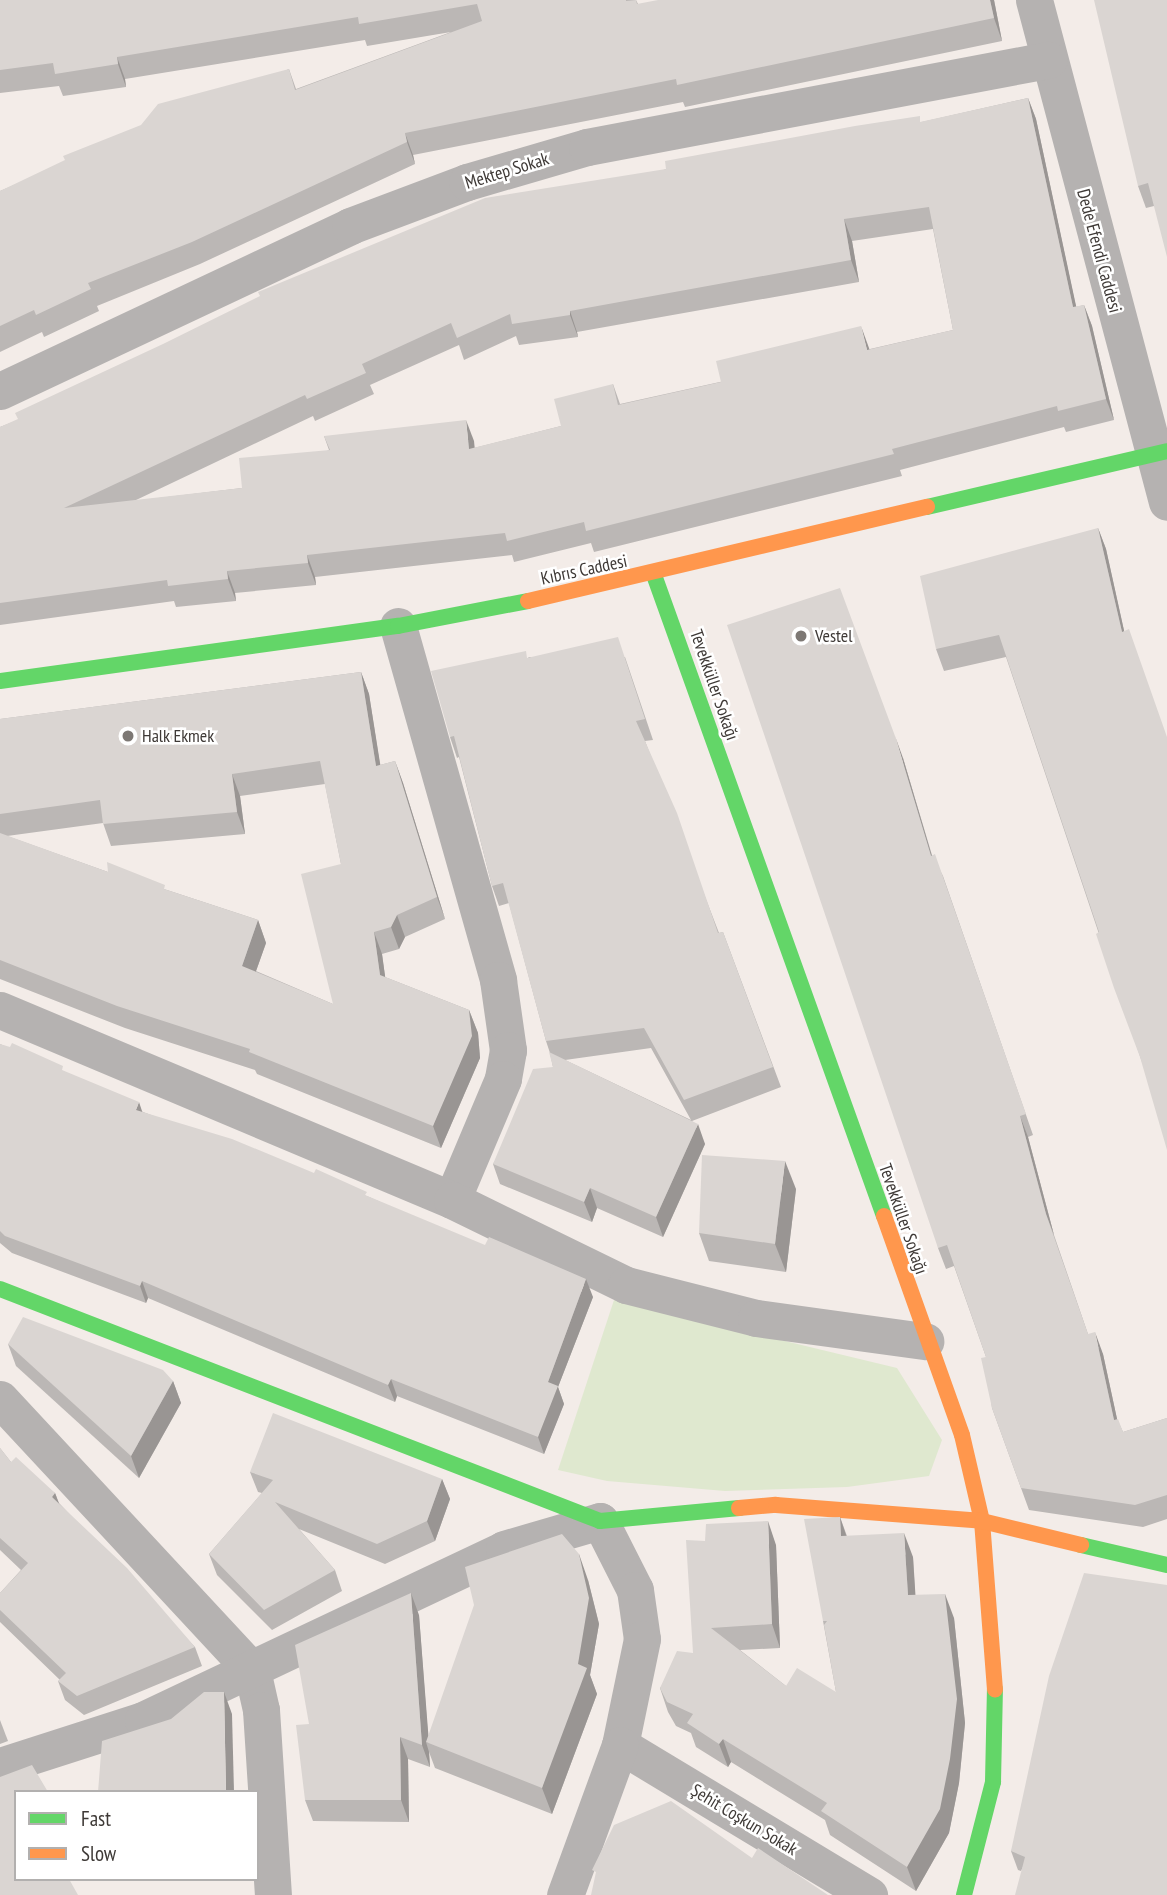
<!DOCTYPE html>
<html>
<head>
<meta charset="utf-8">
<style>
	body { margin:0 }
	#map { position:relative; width:1167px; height:1895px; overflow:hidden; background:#f3ece8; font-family:"PT Sans Narrow",sans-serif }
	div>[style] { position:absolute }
	.green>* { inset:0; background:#dfe8cf }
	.street>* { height:37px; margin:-18.5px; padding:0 18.5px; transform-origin:18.5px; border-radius:18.5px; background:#b5b2b1 }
	.fast>* { height:16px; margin:-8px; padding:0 8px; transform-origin:8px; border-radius:8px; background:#63d668 }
	.slow>* { height:16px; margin:-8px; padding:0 8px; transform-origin:8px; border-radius:8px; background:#ff974d }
	.wall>* { inset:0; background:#bbb7b5 }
	.shaded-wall>* { inset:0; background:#999593 }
	.building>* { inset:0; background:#dad5d2 }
	.dots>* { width:19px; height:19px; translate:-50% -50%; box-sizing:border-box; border:4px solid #fff; border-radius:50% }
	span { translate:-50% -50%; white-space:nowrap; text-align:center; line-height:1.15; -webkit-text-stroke:5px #fff; paint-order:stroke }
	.street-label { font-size:18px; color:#3e3936 }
	.poi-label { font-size:18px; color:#3e3936 }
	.left { translate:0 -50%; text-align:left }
	.legend { position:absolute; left:14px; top:1790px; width:245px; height:91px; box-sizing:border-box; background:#fff; border:2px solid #b2b0af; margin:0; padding:9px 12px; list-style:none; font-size:21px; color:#3e3936 }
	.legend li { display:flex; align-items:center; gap:14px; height:35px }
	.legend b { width:35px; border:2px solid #b2b0af }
</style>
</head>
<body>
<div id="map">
	<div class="green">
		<i style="clip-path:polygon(614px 1300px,897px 1368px,942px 1440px,929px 1476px,847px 1487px,725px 1491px,607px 1481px,558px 1470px)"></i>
	</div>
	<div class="street">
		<i style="left:1034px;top:0;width:519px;rotate:75.16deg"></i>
		<i style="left:0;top:391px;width:387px;rotate:-25.2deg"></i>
		<i style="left:350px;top:226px;width:125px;rotate:-20.6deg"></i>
		<i style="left:467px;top:182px;width:125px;rotate:-16.3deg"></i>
		<i style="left:587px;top:147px;width:470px;rotate:-10.7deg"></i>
		<i style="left:398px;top:626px;width:368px;rotate:74.2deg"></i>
		<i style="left:498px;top:980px;width:71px;rotate:81.9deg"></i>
		<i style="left:508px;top:1050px;width:29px;rotate:100deg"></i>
		<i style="left:503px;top:1079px;width:131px;rotate:112.9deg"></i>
		<i style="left:0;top:1010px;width:490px;rotate:22.8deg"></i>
		<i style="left:452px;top:1200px;width:194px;rotate:26deg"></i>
		<i style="left:626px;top:1285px;width:134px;rotate:14.2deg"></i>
		<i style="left:756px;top:1318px;width:171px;rotate:7.8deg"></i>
		<i style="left:0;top:1399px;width:370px;rotate:47.1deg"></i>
		<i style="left:252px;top:1670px;width:41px;rotate:77.3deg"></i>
		<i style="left:261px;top:1710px;width:185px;rotate:86.3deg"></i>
		<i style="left:620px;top:1745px;width:291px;rotate:31.1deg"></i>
		<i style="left:0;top:1766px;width:150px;rotate:-17.8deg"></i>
		<i style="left:143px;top:1720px;width:399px;rotate:-25.3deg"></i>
		<i style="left:504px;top:1549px;width:100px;rotate:-16.3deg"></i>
		<i style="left:600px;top:1521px;width:77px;rotate:63.1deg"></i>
		<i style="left:635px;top:1590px;width:49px;rotate:81.9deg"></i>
		<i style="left:642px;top:1639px;width:108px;rotate:101.7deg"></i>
		<i style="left:620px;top:1745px;width:160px;rotate:110.1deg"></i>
	</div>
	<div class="fast">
		<i style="left:927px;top:507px;width:246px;rotate:-13.1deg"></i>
		<i style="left:654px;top:575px;width:681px;rotate:70.26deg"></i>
		<i style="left:0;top:681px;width:402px;rotate:-7.9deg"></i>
		<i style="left:398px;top:626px;width:132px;rotate:-10.9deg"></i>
		<i style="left:0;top:1289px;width:643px;rotate:21.14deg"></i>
		<i style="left:600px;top:1521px;width:140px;rotate:-5.3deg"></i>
		<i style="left:1081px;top:1545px;width:88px;rotate:13.1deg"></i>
		<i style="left:964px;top:1895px;width:117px;rotate:-75.6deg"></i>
		<i style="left:993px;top:1782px;width:93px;rotate:-88.8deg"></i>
	</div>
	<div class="slow">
		<i style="left:528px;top:601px;width:410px;rotate:-13.3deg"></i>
		<i style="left:884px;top:1216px;width:232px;rotate:70.4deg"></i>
		<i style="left:962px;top:1435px;width:88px;rotate:76.9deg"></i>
		<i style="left:982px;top:1521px;width:169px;rotate:85.6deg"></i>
		<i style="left:739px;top:1508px;width:37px;rotate:-5deg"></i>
		<i style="left:776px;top:1505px;width:207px;rotate:4.4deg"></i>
		<i style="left:982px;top:1521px;width:102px;rotate:13.6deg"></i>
	</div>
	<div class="wall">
		<i style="clip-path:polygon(0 0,636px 0,638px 4px,994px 0,1002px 41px,685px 107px,683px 102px,413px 155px,415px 164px,200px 264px,97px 306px,99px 311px,44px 337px,42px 332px,0 352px,0 191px,289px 69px,296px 89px,451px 32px,367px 46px,365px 40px,125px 79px,126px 87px,63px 96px,59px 86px,0 93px)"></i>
		<i style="clip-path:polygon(1167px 0,1154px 206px,1146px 208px,1138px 186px)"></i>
		<i style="clip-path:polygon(evenodd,1028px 98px,1036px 119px,1076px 307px,1084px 305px,1092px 326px,1114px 420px,1066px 432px,1064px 427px,900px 470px,902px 476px,594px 552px,591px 543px,514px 562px,512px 555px,315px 577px,316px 585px,235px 593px,236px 601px,176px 607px,174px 601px,0 625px,0 427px,666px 169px,922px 122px,1028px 98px,933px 229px,953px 330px,870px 349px,620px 404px,613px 384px,561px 426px,474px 448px,474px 441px,324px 436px,329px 450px,242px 488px,134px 501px,313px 416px,315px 421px,374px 394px,370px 385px,459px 345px,464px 360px,516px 336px,519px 345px,578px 337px,577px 332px,859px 282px,852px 241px,933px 229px)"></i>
		<i style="clip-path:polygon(1098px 528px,1106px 549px,1124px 631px,1142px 1062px,1006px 657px,944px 671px,936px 649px)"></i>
		<i style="clip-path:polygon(evenodd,529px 657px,625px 657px,653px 740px,645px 741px,719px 933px,723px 932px,781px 1087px,692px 1121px,705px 1144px,663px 1237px,597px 1208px,592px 1222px,500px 1184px,493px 1164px,553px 1067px,550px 1053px,546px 1041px,509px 903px,499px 906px,492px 886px,459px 757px,457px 758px,450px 737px,529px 657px,651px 1048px,691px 1120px,565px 1060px,651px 1048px)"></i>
		<i style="clip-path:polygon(evenodd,361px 672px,369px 694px,380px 765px,395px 761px,403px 783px,445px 919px,405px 937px,399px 949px,382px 954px,385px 977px,469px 1010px,478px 1033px,480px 1058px,441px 1148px,257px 1074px,255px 1070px,125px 1028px,0 979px,0 719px,361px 672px,325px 784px,341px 864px,333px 1004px,256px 971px,266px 943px,258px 920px,167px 890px,108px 872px,7px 836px,103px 823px,111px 846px,245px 834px,240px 796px,325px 784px)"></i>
		<i style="clip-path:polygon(903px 758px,932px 855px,943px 876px,1033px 1135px,1028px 1137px,1054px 1235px,1088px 1334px,1103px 1354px,1117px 1419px,1123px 1432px,1167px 1418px,1167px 1519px,1143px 1527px,1029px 1510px,992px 1408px,986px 1357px,954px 1266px,946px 1269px,938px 1248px)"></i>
		<i style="clip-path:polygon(0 1044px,65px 1072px,143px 1112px,369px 1197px,593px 1297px,558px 1387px,564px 1404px,544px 1454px,397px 1396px,395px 1402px,148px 1298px,146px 1303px,12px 1253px,0 1243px)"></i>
		<i style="clip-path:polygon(796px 1189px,786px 1272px,709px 1261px,699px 1233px)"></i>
		<i style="clip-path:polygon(8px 1344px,173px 1381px,181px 1403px,139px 1478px,16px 1366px)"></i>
		<i style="clip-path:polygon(0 1448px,11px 1462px,55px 1493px,59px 1503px,195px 1647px,202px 1666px,84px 1715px,65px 1700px,58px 1681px,60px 1680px,0 1622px,0 1593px,21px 1570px,0 1550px)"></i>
		<i style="clip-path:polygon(250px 1472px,442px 1479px,450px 1499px,435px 1541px,385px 1564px,299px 1529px,335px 1570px,342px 1591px,272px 1630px,217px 1575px,209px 1554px,262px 1493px,258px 1492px)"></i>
		<i style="clip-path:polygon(840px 1517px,847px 1536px,913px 1557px,915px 1595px,954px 1618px,965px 1723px,959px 1783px,949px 1833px,916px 1891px,830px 1835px,825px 1820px,731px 1762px,728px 1767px,696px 1747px,691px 1733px,676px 1726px,668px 1712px,660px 1688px,693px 1653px,705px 1541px,776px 1545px,780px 1648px,740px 1650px,786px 1686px,836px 1692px,823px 1621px)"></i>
		<i style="clip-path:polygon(588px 1580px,599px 1624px,590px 1675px,597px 1694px,552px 1814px,435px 1768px,429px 1752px,430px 1767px,408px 1759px,409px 1822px,313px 1821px,305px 1800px,309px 1724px,419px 1615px,428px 1736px)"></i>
		<i style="clip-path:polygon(1167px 1585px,1021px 1871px,1018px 1870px,1011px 1851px)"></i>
		<i style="clip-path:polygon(0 1720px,8px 1741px,0 1744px)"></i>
	</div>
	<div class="shaded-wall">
		<i style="clip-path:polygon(990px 0,994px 0,1002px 41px,994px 18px)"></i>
		<i style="clip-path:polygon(117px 57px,125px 79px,126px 87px,118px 64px)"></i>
		<i style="clip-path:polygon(1028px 98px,1036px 119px,1081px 329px,1073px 307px)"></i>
		<i style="clip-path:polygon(405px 133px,413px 155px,415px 164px,407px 142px)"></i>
		<i style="clip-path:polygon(844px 219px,852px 241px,859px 282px,851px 260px)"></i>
		<i style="clip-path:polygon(1084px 305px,1092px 326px,1114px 420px,1106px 399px)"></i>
		<i style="clip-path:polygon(570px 311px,577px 332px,578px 337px,570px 315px)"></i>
		<i style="clip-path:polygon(861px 326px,869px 348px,875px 371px,867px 350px)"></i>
		<i style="clip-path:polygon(466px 420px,474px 441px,477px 471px,469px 449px)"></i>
		<i style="clip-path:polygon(1098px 528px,1106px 549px,1129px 653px,1122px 632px)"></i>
		<i style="clip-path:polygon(307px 555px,315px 577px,316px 585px,308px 563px)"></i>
		<i style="clip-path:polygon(227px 571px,235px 593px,236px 601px,228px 579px)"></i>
		<i style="clip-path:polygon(361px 672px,369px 694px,384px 788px,376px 766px)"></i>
		<i style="clip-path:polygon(895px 736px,903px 758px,938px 877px,931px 856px)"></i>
		<i style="clip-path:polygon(395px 761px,403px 783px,445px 919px,437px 897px)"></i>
		<i style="clip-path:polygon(232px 774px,240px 796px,245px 834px,237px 812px)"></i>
		<i style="clip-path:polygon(397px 915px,405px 937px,399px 949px,391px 927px)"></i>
		<i style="clip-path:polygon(258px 920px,266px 943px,250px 988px,242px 966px)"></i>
		<i style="clip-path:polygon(374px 932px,382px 954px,388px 997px,380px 975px)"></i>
		<i style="clip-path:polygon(469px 1010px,478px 1033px,480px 1058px,441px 1148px,433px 1126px)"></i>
		<i style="clip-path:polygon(139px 1102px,145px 1120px,136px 1110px)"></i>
		<i style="clip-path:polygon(1020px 1116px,1028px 1137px,1054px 1235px,1046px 1214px)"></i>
		<i style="clip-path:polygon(698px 1124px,705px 1144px,663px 1237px,656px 1217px)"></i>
		<i style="clip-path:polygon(785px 1161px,796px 1189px,786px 1272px,775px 1244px)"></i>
		<i style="clip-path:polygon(590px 1188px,597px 1208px,592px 1222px,584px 1202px)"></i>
		<i style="clip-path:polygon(586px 1279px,593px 1297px,558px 1387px,564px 1404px,544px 1454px,538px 1437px,548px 1382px)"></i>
		<i style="clip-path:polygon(142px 1281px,148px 1298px,146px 1303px,140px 1286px)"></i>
		<i style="clip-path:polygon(1095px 1332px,1103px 1354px,1122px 1442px,1114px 1420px)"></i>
		<i style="clip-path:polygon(391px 1379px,397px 1396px,395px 1402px,388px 1385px)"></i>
		<i style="clip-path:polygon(173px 1381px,181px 1403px,139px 1478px,131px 1456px)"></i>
		<i style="clip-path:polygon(442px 1479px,450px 1499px,435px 1541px,427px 1521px)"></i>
		<i style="clip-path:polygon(55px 1493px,62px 1512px,52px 1497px)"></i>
		<i style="clip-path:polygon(840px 1517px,848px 1541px,841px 1536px)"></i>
		<i style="clip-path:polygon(768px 1521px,776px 1545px,780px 1648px,772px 1624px)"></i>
		<i style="clip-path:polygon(904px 1533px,913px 1557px,917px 1619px,908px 1595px)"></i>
		<i style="clip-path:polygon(579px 1554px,588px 1580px,599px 1624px,590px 1675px,597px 1694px,552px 1814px,542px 1788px,578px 1664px)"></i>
		<i style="clip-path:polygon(411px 1593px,419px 1615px,429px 1743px,426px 1742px,429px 1752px,430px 1767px,422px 1745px)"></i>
		<i style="clip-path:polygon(945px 1594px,954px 1618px,965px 1723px,959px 1783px,949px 1833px,916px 1891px,907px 1867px)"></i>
		<i style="clip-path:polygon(224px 1692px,232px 1714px,234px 1792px,226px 1792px)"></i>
		<i style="clip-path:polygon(400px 1737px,408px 1759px,409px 1822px,401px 1800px)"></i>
		<i style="clip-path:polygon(723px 1739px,731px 1762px,728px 1767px,719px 1744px)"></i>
	</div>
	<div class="building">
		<i style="clip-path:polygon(0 0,626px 0,626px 1px,636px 0,637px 4px,658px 0,990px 0,994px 18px,677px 85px,676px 79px,405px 133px,407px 142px,192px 242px,88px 283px,91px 289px,36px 315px,34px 310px,0 326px,0 191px,65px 160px,63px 156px,141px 125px,158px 104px,289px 69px,295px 90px,482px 21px,477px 4px,359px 24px,358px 17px,117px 57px,118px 64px,55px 74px,53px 63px,0 70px)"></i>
		<i style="clip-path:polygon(1094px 0,1167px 0,1167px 257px,1148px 183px,1138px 186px)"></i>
		<i style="clip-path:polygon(evenodd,1028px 98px,1073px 307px,1084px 305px,1106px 399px,1058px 411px,1057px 406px,892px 449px,894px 454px,586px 531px,584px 522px,507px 541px,505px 533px,307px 555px,308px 563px,227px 571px,228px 579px,168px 586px,167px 580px,0 603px,0 427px,18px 419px,15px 413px,163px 344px,260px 296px,258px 292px,485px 198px,666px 169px,665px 161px,855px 126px,920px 116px,920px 122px,1028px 98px,929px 207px,953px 330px,867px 350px,861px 326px,716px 361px,721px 382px,618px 405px,613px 384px,554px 399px,561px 426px,469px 449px,466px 420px,324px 436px,330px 450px,239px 458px,242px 488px,64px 508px,305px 395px,307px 399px,366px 373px,362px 364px,451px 323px,457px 338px,510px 314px,512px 324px,570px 315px,570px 311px,851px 260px,844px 219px,929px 207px)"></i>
		<i style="clip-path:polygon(1098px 528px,1122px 632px,1129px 629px,1167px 737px,1167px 1150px,1140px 1057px,1114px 988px,1096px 934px,1099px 932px,999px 635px,936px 649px,920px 576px)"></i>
		<i style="clip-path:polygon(840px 588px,895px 736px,931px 856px,935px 854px,1026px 1114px,1020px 1116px,1046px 1214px,1088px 1334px,1095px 1332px,1114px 1420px,1118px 1419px,1123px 1432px,1167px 1418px,1167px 1495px,1135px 1505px,1021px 1488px,992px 1408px,981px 1358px,986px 1357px,947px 1245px,938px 1248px,727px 625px)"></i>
		<i style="clip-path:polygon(618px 637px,645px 719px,636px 721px,677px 813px,718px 933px,723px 932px,773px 1067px,684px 1100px,644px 1028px,546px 1041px,503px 883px,492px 886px,454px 736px,450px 737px,431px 671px,526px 651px,527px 658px)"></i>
		<i style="clip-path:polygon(361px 672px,376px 766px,395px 761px,437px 897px,397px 915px,391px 927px,374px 932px,380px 975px,469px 1010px,472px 1036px,433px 1126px,249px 1052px,250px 1049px,117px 1006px,0 960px,0 833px,108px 872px,107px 862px,165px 885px,164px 889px,258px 920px,242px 966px,333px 1004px,301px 874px,341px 864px,320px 761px,232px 774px,237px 812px,103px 824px,100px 800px,0 814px,0 719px)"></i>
		<i style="clip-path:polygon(12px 1043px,63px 1066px,62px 1070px,139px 1102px,136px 1110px,232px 1139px,314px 1173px,316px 1169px,367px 1192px,365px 1195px,485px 1245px,489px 1237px,586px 1279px,548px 1382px,558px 1386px,538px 1437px,391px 1379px,388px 1385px,142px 1281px,140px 1286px,5px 1236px,0 1231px,0 1044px,10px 1047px)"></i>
		<i style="clip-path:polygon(549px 1052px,698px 1124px,656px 1217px,590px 1188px,584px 1202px,493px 1164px,533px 1069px,553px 1067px)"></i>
		<i style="clip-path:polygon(702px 1155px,785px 1161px,775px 1244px,699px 1233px)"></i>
		<i style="clip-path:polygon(23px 1317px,163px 1370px,173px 1381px,131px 1456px,8px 1344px)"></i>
		<i style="clip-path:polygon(273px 1413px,442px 1479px,427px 1521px,377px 1544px,275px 1502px,335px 1570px,264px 1610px,209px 1554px,273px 1480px,250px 1472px)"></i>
		<i style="clip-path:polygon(0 1448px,11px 1462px,16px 1457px,55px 1493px,52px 1497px,127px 1568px,195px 1647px,77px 1696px,58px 1681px,66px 1673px,0 1610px,0 1593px,28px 1563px,0 1538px)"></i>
		<i style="clip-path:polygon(840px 1517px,841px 1536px,904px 1533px,908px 1595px,945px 1594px,957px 1699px,950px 1759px,940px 1809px,907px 1867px,821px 1811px,827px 1803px,723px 1739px,719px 1744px,687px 1723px,693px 1714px,667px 1702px,660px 1688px,677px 1651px,693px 1653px,686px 1540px,705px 1541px,706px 1524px,768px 1521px,772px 1624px,711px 1628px,786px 1686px,797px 1668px,836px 1692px,824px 1625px,827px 1621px,823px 1621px,804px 1519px)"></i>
		<i style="clip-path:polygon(562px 1534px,579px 1554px,589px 1598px,578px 1664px,587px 1668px,542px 1788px,426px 1742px,474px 1605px,465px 1567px)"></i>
		<i style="clip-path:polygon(1084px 1573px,1167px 1585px,1167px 1895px,1015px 1895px,1025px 1857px,1011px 1851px,1049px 1676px)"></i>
		<i style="clip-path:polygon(411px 1593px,422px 1745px,400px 1737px,401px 1800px,305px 1800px,296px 1725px,309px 1724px,295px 1645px)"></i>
		<i style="clip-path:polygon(204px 1692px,224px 1692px,226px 1792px,98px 1792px,102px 1741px,171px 1719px)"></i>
		<i style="clip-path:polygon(32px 1765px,48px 1792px,16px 1792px,16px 1879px,69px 1879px,78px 1895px,0 1895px,0 1777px)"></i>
		<i style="clip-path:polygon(671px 1801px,752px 1858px,758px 1848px,828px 1895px,591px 1895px,596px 1872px,592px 1870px,614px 1825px)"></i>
	</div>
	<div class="dots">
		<i style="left:801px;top:636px;background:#7d7874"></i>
		<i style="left:128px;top:736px;background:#7d7874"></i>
	</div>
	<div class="street-label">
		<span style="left:507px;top:171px;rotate:-17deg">Mektep Sokak</span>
		<span style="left:1099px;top:251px;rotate:75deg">Dede Efendi Caddesi</span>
		<span style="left:584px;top:570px;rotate:-12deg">Kıbrıs Caddesi</span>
		<span style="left:714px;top:685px;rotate:71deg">Tevekküller Sokağı</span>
		<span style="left:903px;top:1219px;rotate:71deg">Tevekküller Sokağı</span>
		<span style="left:744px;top:1820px;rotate:31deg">Şehit Coşkun Sokak</span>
	</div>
	<div class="poi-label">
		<span class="left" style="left:815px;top:636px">Vestel</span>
		<span class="left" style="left:142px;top:736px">Halk Ekmek</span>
	</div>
	<ul class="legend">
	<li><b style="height:9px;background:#63d668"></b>Fast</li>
	<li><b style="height:9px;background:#ff974d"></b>Slow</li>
	</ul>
</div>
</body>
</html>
